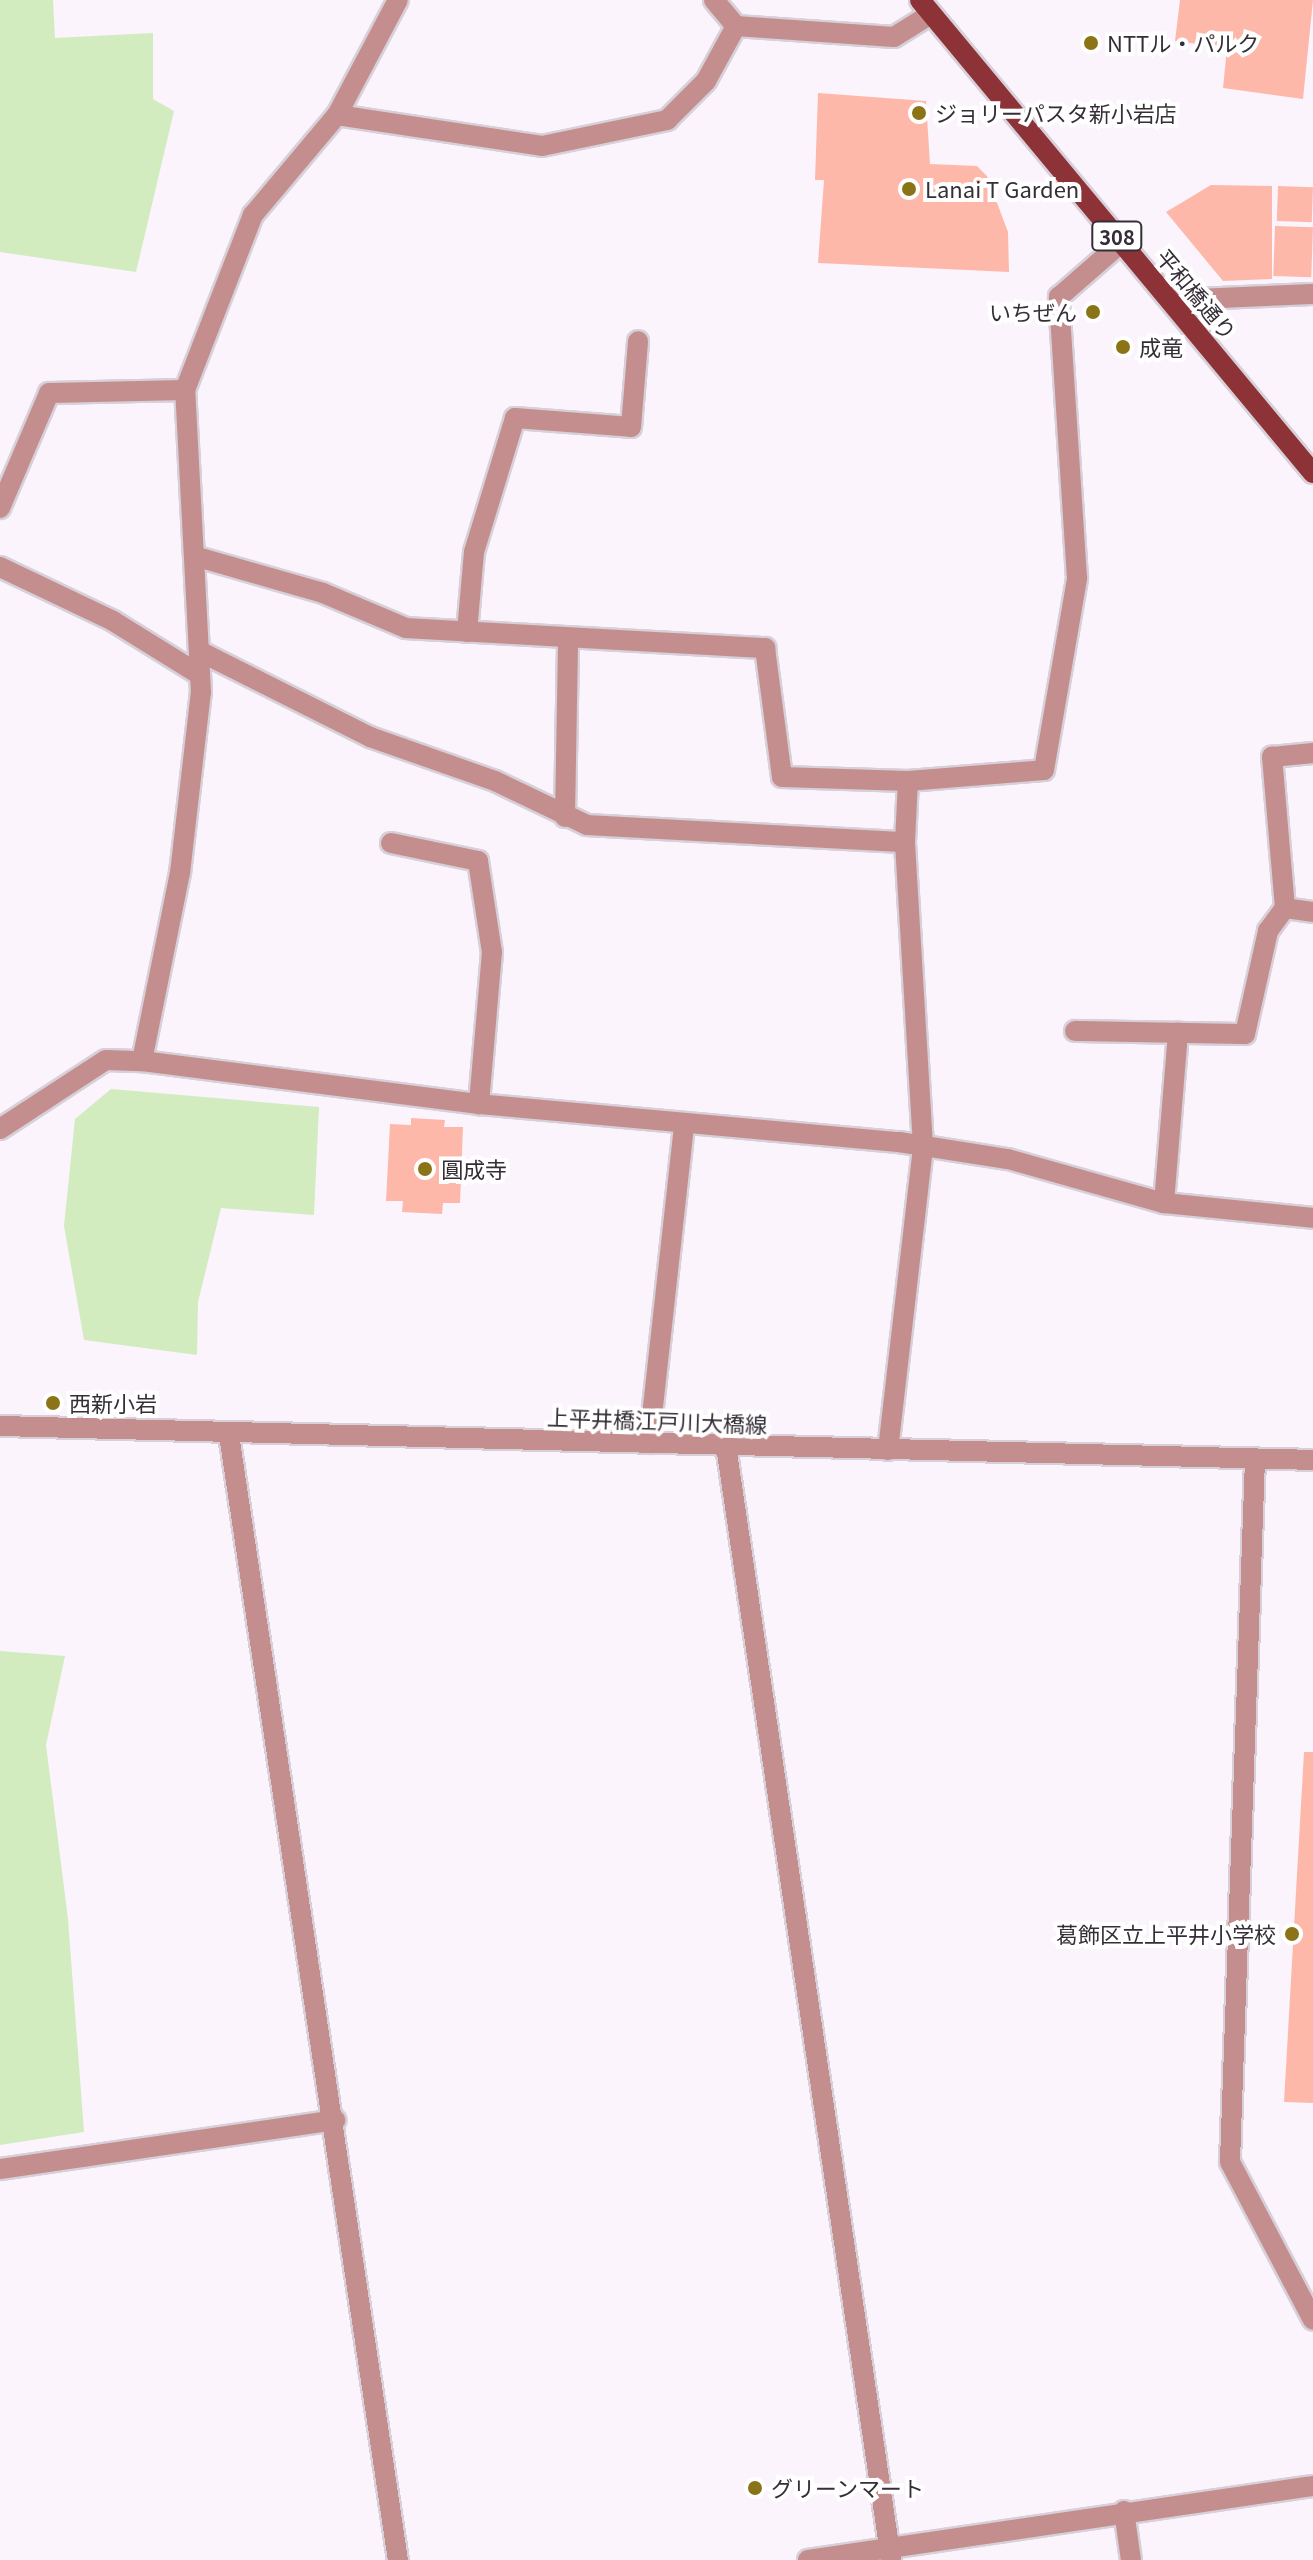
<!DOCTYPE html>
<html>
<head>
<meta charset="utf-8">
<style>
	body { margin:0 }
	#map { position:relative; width:1313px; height:2560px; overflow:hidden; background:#fbf4fd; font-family:Georgia,"Noto Sans JP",serif }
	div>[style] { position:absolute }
	.green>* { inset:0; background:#d2ebbf }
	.building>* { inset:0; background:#feb8a9; transform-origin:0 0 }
	.roads { filter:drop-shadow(2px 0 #d7d0d9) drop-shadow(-2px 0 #d7d0d9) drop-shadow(0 2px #d7d0d9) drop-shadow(0 -2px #d7d0d9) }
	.minor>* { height:20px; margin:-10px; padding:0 10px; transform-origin:10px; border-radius:10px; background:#c38e8d }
	.major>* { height:20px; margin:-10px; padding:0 10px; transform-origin:10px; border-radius:10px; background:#8d3237 }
	.dots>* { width:22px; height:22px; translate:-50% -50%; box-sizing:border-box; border:4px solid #fff; border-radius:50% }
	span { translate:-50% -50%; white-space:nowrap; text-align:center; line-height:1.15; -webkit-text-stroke:8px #fff; paint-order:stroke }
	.shield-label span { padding:2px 6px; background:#fff; border:2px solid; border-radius:6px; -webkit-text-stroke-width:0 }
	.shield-label { font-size:20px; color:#352e37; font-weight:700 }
	.poi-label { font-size:22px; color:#352e37 }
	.left { translate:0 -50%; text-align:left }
	.right { translate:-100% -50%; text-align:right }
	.street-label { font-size:22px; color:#352e37 }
</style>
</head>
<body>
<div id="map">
	<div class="green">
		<i style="clip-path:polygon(0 0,53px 0,55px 38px,153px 33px,153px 99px,174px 111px,136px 272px,0 252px)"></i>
		<i style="clip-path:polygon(111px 1089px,319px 1107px,314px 1215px,221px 1208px,198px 1302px,197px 1355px,84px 1340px,64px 1226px,75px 1119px)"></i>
		<i style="clip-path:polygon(0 1651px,65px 1656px,46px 1745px,68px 1919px,84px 2132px,0 2145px)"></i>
	</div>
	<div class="building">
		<i style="clip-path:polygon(1180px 0,1313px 0,1303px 99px,1223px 88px,1227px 48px,1175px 41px)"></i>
		<i style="clip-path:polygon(818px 93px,926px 101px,930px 164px,977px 166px,987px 176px,1008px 232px,1009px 272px,818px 263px,824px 180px,815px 180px)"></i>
		<i style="clip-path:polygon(1211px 185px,1272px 186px,1272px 279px,1223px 281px,1166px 212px)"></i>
		<i style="left:1278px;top:186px;width:35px;height:35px;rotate:2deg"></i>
		<i style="left:1275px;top:226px;width:38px;height:50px;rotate:2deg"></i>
		<i style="clip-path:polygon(411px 1118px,445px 1120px,444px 1127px,463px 1127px,460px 1203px,443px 1203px,442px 1214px,402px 1212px,403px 1201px,386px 1201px,390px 1124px,411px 1125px)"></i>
		<i style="clip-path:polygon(1304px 1752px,1313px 1752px,1313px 2103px,1284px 2102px)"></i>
	</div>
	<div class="roads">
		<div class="minor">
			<i style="left:714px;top:0;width:34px;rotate:50deg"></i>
			<i style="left:736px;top:26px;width:158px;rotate:4deg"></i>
			<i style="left:894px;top:37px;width:44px;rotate:-31.9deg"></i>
			<i style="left:337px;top:115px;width:207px;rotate:8.6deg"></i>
			<i style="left:542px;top:146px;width:128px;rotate:-11.7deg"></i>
			<i style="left:667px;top:120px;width:55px;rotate:-45deg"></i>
			<i style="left:706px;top:81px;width:63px;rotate:-61.4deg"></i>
			<i style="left:1173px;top:300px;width:140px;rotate:-2.5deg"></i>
			<i style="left:0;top:508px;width:125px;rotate:-66.9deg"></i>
			<i style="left:49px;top:393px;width:136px;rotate:-1.3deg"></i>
			<i style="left:194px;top:556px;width:134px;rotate:16deg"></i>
			<i style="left:323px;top:593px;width:90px;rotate:22.9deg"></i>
			<i style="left:406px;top:628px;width:360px;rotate:3.2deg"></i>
			<i style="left:765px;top:648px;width:130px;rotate:82.5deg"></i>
			<i style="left:782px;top:777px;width:126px;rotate:1.8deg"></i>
			<i style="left:908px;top:781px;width:136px;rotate:-4.6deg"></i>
			<i style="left:1044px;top:770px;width:195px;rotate:-80.2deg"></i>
			<i style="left:1077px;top:578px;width:282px;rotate:-93.7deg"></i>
			<i style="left:1059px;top:297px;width:84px;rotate:-41.1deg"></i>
			<i style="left:0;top:567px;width:125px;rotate:25.5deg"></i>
			<i style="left:113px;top:621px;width:102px;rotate:31.8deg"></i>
			<i style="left:467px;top:632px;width:80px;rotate:-85deg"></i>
			<i style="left:474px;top:552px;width:140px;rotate:-73deg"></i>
			<i style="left:515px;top:418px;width:116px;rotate:4.4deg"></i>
			<i style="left:631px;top:427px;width:86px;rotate:-85.3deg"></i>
			<i style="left:201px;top:652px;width:189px;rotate:26.7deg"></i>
			<i style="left:370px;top:737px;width:133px;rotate:19.4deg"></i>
			<i style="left:495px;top:781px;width:102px;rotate:25.6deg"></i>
			<i style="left:587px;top:825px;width:318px;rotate:3.1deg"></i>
			<i style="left:565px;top:817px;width:178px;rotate:-89deg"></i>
			<i style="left:391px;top:843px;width:89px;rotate:11.7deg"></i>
			<i style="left:478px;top:861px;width:92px;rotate:81.3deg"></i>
			<i style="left:492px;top:952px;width:153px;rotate:94.9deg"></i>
			<i style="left:1285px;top:908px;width:28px;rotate:8deg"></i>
			<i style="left:1075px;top:1031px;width:170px;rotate:1deg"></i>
			<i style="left:1245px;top:1034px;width:106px;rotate:-77.4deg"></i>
			<i style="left:1268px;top:931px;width:29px;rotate:-54deg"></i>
			<i style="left:1285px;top:908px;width:152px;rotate:-94.9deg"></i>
			<i style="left:1272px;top:757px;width:41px;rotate:-5.6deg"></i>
			<i style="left:142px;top:1061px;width:192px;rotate:-78.6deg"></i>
			<i style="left:180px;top:873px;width:182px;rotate:-83.4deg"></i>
			<i style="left:201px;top:692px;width:302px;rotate:-93deg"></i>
			<i style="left:185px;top:390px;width:188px;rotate:-68.8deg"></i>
			<i style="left:253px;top:215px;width:131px;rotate:-50deg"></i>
			<i style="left:337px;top:115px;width:130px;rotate:-62.1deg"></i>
			<i style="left:0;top:1129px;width:126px;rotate:-33.1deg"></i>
			<i style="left:106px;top:1060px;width:36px;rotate:2deg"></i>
			<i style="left:142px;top:1061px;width:340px;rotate:7.3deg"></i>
			<i style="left:479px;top:1104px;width:422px;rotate:5.2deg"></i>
			<i style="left:899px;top:1142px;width:110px;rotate:8.9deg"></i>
			<i style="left:1008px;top:1159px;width:162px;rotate:15.8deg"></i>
			<i style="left:1164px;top:1203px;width:150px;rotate:5.7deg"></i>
			<i style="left:1164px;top:1203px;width:171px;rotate:-85.3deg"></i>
			<i style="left:0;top:1426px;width:1313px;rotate:1.48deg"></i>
			<i style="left:229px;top:1435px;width:1138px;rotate:81.46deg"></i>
			<i style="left:649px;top:1443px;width:321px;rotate:-83.7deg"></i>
			<i style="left:726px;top:1446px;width:1126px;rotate:81.57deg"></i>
			<i style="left:888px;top:1450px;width:306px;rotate:-83.4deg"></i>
			<i style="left:923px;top:1146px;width:305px;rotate:-93.4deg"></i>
			<i style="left:905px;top:842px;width:61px;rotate:-87.2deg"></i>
			<i style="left:1255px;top:1459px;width:703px;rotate:92.04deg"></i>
			<i style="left:1230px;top:2162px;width:178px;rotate:62.3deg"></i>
			<i style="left:0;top:2169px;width:339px;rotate:-8.3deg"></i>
			<i style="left:1124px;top:2511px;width:49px;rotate:81.9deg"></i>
			<i style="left:808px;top:2560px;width:510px;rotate:-8.34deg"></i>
		</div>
		<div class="major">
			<i style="left:920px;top:0;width:615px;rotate:50.28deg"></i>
		</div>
	</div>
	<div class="dots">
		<i style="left:1091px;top:43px;background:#8a7417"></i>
		<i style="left:919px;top:113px;background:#8a7417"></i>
		<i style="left:909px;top:189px;background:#8a7417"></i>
		<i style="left:1093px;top:312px;background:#8a7417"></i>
		<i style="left:1123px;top:347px;background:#8a7417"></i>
		<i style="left:425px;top:1169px;background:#8a7417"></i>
		<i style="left:53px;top:1403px;background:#8a7417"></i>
		<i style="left:1292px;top:1934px;background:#8a7417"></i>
		<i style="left:755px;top:2488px;background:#8a7417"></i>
	</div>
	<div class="shield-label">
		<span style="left:1117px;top:236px">308</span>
	</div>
	<div class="poi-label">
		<span class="left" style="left:1107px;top:43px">NTTル・パルク</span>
		<span class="left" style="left:935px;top:113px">ジョリーパスタ新小岩店</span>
		<span class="left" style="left:925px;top:189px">Lanai T Garden</span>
		<span class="right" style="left:1077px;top:312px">いちぜん</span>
		<span class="left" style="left:1139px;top:347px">成竜</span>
		<span class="left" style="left:441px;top:1169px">圓成寺</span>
		<span class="left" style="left:69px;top:1403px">西新小岩</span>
		<span class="right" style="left:1276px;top:1934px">葛飾区立上平井小学校</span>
		<span class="left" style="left:771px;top:2488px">グリーンマート</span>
	</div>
	<div class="street-label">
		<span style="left:1197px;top:294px;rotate:50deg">平和橋通り</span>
		<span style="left:657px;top:1420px;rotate:2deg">上平井橋江戸川大橋線</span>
	</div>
</div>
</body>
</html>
